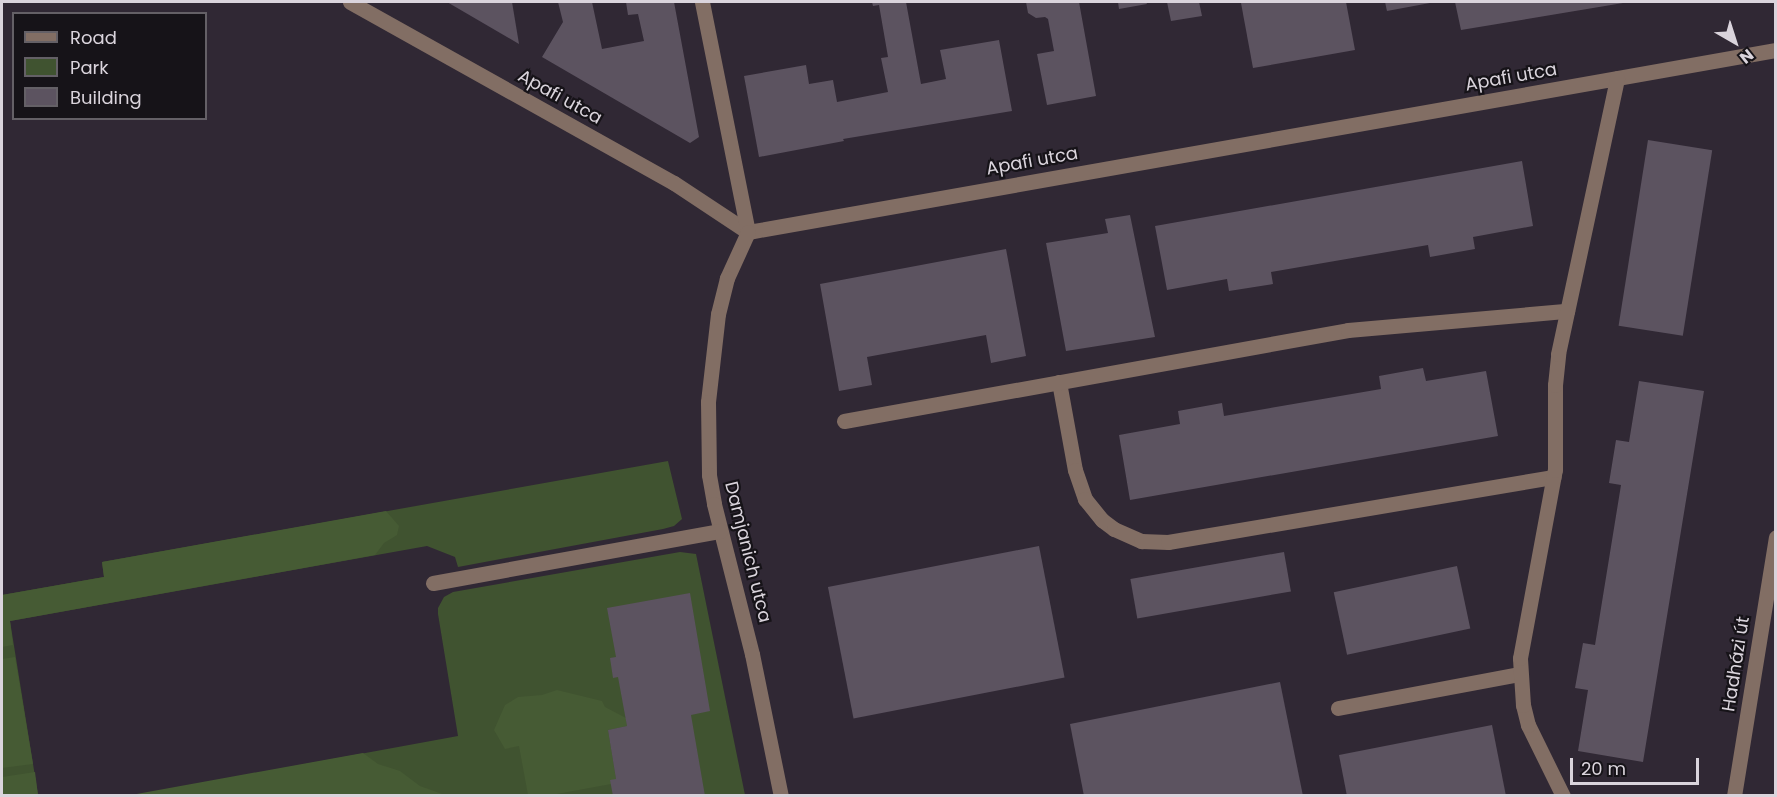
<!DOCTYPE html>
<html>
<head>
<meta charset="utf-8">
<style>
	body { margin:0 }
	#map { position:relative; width:1777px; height:797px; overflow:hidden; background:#302834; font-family:Poppins,sans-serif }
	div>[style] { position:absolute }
	.green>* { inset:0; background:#405330 }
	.forest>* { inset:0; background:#465b34 }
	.building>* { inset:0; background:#5c5360; transform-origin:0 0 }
	.minor>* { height:15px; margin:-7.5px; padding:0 7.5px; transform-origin:7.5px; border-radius:7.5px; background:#826e64 }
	span { translate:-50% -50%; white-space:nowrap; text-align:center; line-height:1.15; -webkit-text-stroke:4.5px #161318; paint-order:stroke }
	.street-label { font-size:18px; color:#dad4dc }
	.frame { position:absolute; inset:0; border:3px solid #dad4dc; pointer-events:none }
	.legend { position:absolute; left:12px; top:12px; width:195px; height:108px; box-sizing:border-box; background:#161318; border:2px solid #646066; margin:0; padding:8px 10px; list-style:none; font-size:18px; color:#dad4dc }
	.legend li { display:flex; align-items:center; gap:12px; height:30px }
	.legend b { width:30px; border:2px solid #646066 }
	.north { position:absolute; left:1705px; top:12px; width:60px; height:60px; -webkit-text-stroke:4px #161318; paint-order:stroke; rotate:141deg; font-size:16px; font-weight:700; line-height:24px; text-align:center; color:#dad4dc }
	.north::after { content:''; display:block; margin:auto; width:21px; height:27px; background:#dad4dc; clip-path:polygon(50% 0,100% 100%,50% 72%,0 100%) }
	.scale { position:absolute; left:1570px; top:758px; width:129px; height:27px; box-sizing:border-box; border:3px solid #dad4dc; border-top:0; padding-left:8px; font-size:18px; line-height:21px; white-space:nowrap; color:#dad4dc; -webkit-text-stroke:4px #161318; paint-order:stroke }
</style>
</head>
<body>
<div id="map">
	<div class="green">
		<i style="clip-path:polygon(668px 461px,682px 519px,674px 526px,663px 529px,458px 567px,455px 557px,427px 546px,10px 621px,38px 795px,2px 796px,2px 595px,104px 577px,102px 562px)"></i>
		<i style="clip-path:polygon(680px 552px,696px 554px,745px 795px,131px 796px,458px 736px,438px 614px,438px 608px,444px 597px,453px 592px)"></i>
	</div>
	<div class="forest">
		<i style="clip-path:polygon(386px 511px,399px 526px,397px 535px,384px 543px,375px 555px,10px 621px,13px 645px,2px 647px,2px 595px,104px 577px,102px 562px)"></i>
		<i style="clip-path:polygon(15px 657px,33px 764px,2px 768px,2px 659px)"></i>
		<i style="clip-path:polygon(557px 690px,602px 701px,605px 707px,626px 718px,627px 726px,608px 730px,616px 779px,611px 784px,546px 796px,528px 795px,519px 746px,505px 749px,494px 730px,505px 705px,518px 697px,542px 695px)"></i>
		<i style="clip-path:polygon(363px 753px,378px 764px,400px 771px,420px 786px,445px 795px,131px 795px)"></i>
		<i style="clip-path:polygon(35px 772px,38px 795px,2px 795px,2px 777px)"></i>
	</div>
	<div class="building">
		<i style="clip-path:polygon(447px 2px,512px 2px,519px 44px)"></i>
		<i style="clip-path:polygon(558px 2px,592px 2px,602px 49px,644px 41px,638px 14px,628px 15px,626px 2px,674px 2px,699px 137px,690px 143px,542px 57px,563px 22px)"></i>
		<i style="clip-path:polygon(872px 2px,906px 2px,921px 84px,946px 79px,940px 50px,999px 40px,1012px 111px,843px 139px,844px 141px,759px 157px,744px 76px,806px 65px,809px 84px,833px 80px,837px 102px,888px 92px,881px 58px,888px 57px,879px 5px,873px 6px)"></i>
		<i style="clip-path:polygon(1026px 2px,1079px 2px,1096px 96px,1047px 105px,1037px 54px,1054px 51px,1048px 19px,1045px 17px,1036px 18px,1028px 13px)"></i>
		<i style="clip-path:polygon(1118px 2px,1146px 2px,1147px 4px,1119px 9px)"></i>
		<i style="clip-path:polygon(1167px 2px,1199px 2px,1202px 16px,1171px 21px)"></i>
		<i style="clip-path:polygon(1247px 2px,1346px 2px,1355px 50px,1253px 68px,1241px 3px)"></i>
		<i style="clip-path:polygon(1385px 2px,1429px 2px,1430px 3px,1387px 11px)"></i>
		<i style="clip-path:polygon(1455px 2px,1623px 2px,1623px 3px,1461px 30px)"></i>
		<i style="left:1648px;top:140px;width:65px;height:188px;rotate:9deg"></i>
		<i style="clip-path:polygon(1522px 161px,1533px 226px,1473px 237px,1475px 249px,1430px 257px,1428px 245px,1271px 272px,1273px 284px,1229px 291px,1227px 279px,1167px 290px,1155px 226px)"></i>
		<i style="clip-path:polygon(1130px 215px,1155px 337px,1066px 351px,1046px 243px,1108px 233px,1105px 219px)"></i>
		<i style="clip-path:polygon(1006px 249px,1026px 356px,991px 363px,986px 335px,867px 357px,872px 385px,839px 391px,820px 284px)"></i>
		<i style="clip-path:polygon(1423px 368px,1426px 381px,1486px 371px,1498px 436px,1130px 500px,1119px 435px,1180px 424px,1178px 411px,1222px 403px,1224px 416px,1381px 389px,1379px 376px)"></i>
		<i style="clip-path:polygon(1639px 381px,1704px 391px,1643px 762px,1578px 751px,1588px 690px,1575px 688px,1583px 643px,1595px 645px,1621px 485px,1609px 483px,1616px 440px,1629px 442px)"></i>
		<i style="left:1039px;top:546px;width:134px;height:215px;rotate:79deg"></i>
		<i style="left:1284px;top:552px;width:40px;height:156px;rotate:80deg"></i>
		<i style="left:1457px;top:566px;width:64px;height:126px;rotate:78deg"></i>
		<i style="clip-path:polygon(690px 593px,710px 711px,691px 715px,705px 796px,613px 796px,610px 780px,616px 779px,608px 730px,627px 726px,618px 677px,613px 678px,610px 658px,616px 657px,607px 608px)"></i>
		<i style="clip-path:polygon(1280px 682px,1303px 796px,1084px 796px,1070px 724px)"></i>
		<i style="clip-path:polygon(1492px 725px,1506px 796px,1347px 796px,1339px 755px)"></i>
	</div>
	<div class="minor">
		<i style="left:350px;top:2px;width:371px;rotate:29.2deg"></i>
		<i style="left:674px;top:183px;width:89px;rotate:33.5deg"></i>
		<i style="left:748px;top:232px;width:1044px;rotate:-10.04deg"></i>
		<i style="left:702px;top:2px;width:235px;rotate:78.7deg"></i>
		<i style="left:748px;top:232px;width:51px;rotate:114.5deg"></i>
		<i style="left:727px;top:278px;width:37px;rotate:104deg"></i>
		<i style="left:718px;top:314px;width:89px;rotate:96.5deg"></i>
		<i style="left:708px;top:402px;width:73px;rotate:89.2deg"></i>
		<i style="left:709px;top:475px;width:29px;rotate:80deg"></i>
		<i style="left:714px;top:504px;width:155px;rotate:75.8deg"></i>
		<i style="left:752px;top:654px;width:145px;rotate:78.5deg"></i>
		<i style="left:1059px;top:382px;width:89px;rotate:79.7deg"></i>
		<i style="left:1075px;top:470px;width:31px;rotate:71deg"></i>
		<i style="left:1085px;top:499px;width:27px;rotate:51deg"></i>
		<i style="left:1102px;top:520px;width:15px;rotate:37deg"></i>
		<i style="left:1114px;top:529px;width:30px;rotate:24deg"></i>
		<i style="left:1141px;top:541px;width:27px;rotate:2deg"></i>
		<i style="left:1168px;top:542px;width:391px;rotate:-9.6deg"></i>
		<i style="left:844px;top:421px;width:512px;rotate:-10.23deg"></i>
		<i style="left:1348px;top:330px;width:220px;rotate:-5deg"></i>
		<i style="left:433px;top:583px;width:292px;rotate:-10.3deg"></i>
		<i style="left:1338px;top:708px;width:185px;rotate:-10.6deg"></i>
		<i style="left:1563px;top:796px;width:79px;rotate:-116.2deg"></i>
		<i style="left:1528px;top:725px;width:21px;rotate:-104deg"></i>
		<i style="left:1523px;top:705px;width:47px;rotate:-93.7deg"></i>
		<i style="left:1520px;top:658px;width:191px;rotate:-79.5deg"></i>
		<i style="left:1555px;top:470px;width:85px;rotate:-90deg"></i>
		<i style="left:1555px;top:385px;width:31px;rotate:-84deg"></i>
		<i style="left:1558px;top:354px;width:282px;rotate:-77.9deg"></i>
		<i style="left:1734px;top:796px;width:262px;rotate:-80.8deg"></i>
	</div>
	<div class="street-label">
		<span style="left:1511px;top:77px;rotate:-10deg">Apafi utca</span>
		<span style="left:560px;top:97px;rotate:29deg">Apafi utca</span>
		<span style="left:1032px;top:161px;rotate:-10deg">Apafi utca</span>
		<span style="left:748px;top:552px;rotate:76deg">Damjanich utca</span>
		<span style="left:1736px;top:664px;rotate:-81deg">Hadházi út</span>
	</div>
	<div class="frame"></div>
	<ul class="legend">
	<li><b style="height:8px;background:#826e64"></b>Road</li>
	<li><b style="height:16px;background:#405330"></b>Park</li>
	<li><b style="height:16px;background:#5c5360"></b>Building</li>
	</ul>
	<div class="north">N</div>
	<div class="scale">20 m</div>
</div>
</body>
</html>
